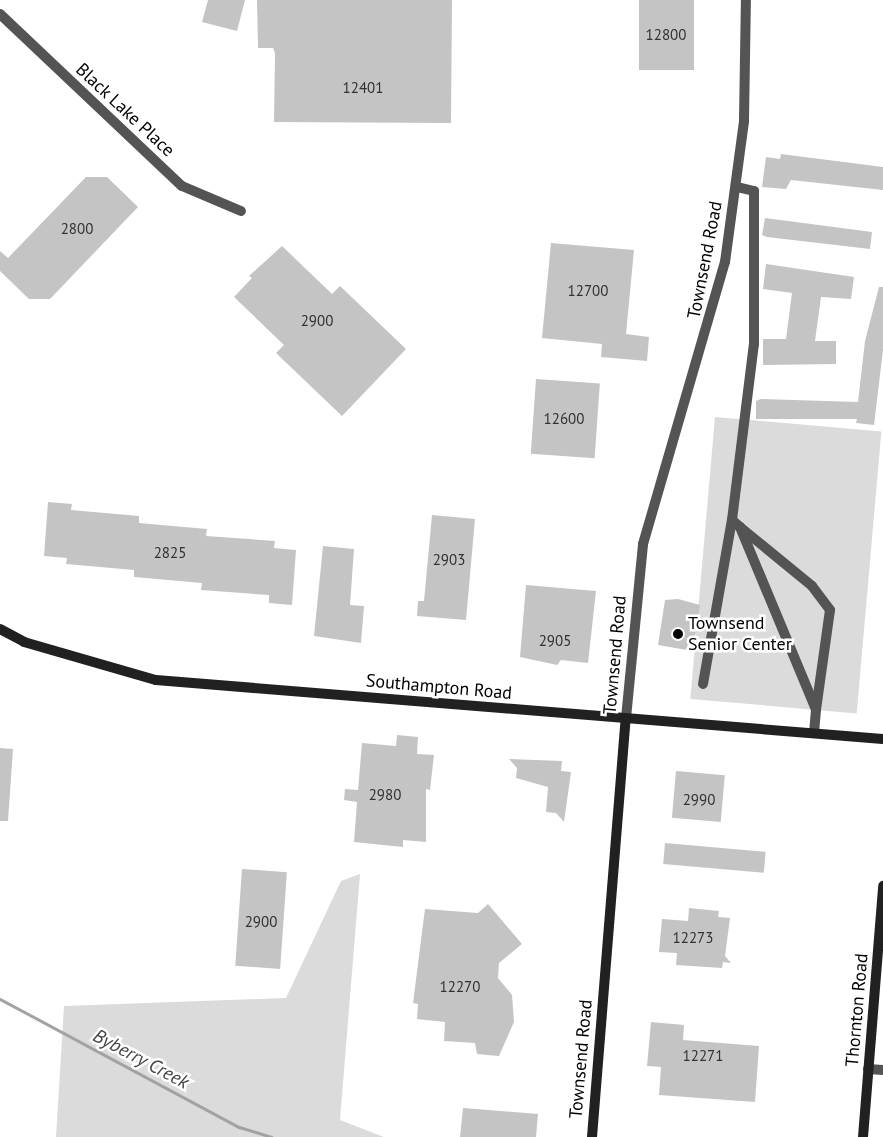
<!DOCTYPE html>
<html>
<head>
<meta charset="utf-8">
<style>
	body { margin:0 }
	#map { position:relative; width:883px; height:1137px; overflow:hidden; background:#fff; font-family:"PT Sans",sans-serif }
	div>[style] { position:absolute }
	.green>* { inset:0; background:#dbdbdb; transform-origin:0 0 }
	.stream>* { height:3px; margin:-1.5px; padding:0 1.5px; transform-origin:1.5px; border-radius:1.5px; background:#a2a2a2 }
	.building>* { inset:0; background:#c4c4c4; transform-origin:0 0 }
	.street>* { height:10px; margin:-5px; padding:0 5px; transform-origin:5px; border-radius:5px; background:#545454 }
	.secondary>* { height:10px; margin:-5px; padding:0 5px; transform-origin:5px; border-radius:5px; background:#212121 }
	.dots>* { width:14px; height:14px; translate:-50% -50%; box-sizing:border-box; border:2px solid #fff; border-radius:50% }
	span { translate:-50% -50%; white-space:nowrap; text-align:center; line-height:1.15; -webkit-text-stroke:5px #fff; paint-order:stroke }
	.number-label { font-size:15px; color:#313131 }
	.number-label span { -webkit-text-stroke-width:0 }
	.street-label { font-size:18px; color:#000 }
	.poi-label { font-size:18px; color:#000 }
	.left { translate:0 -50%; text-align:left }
	.water-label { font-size:19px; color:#434343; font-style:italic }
</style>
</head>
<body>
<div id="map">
	<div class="green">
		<i style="left:715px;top:417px;width:167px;height:283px;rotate:5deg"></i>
		<i style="clip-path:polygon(360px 874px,340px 1120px,384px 1137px,56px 1137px,64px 1006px,286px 998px,341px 881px)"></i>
	</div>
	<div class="stream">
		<i style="left:0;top:999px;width:271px;rotate:28.2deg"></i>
		<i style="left:239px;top:1127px;width:34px;rotate:17deg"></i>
	</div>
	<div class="building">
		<i style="clip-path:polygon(208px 0,245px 0,237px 31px,202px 22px)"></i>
		<i style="clip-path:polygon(257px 0,452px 0,451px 123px,274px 122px,275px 53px,273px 48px,258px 48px)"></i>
		<i style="left:639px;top:0;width:55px;height:70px"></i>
		<i style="clip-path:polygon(781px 154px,883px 167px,883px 190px,791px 180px,786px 189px,762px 187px,766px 157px,780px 159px)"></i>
		<i style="clip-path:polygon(86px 177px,107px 177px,138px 207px,50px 299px,29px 299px,0 271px,0 251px,8px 258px)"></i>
		<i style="clip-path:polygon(765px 218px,872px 232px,870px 249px,767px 237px,762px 235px)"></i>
		<i style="clip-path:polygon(551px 243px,634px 250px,626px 334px,649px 337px,647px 361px,601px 357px,602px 344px,542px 338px)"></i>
		<i style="clip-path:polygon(282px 246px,332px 294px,340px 286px,406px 349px,342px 416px,276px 353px,284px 345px,234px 297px,252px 278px,249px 276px)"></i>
		<i style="clip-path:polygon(766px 264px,854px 277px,851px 299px,821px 297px,815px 341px,836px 341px,836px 364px,763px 365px,763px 339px,786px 339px,792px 293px,763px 289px)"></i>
		<i style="clip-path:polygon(879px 287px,883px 287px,883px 350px,874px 425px,856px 423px,857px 419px,756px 419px,756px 401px,761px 399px,858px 402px,865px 341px)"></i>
		<i style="left:536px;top:379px;width:64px;height:75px;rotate:4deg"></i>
		<i style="clip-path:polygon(48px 502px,72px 504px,71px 510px,139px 516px,139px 523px,207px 529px,206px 536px,275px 541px,274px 548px,296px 550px,292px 605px,269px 603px,269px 595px,201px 590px,202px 583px,134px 577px,134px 570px,66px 564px,67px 558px,44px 556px)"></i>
		<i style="clip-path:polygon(432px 515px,475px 519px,466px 620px,417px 616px,418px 601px,424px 601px)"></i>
		<i style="clip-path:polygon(323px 546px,354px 549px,350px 605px,364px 606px,361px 643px,314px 636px)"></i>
		<i style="clip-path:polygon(526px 585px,596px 591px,588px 663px,561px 660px,557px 665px,520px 657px)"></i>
		<i style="clip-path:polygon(678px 599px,700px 605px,693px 651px,658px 645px,665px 600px)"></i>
		<i style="clip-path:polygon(397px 735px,418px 737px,417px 754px,434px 755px,430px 790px,426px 789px,426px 842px,403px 840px,403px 847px,354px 842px,357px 802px,344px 800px,345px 789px,358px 790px,362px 743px,396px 746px)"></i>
		<i style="clip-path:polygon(0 748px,13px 749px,8px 821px,0 821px)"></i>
		<i style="clip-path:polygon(509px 759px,562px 761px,561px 771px,571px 772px,564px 822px,556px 813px,546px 812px,548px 787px,516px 778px,517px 768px)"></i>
		<i style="left:676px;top:771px;width:49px;height:47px;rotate:5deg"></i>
		<i style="left:665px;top:843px;width:101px;height:21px;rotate:5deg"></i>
		<i style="left:242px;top:869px;width:45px;height:97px;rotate:4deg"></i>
		<i style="clip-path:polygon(488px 904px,522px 944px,499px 963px,498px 978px,512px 995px,514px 1022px,499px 1056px,477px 1054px,475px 1043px,444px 1041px,445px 1022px,417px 1019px,418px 1004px,413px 1003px,425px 909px,478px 913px)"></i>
		<i style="clip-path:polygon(689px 908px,719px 911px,718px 917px,730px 918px,725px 956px,731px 963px,723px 962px,722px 968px,676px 965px,677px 953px,659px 952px,662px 919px,688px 921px)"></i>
		<i style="clip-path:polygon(651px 1022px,684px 1025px,683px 1040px,759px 1046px,755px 1102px,659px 1095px,661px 1067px,647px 1066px)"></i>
		<i style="clip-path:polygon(463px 1108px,538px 1114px,536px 1137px,460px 1137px)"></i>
	</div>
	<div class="street">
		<i style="left:0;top:14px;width:250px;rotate:43.4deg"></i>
		<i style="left:182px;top:186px;width:64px;rotate:23deg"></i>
		<i style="left:732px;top:520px;width:11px;rotate:41deg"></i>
		<i style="left:740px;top:527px;width:198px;rotate:67.4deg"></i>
		<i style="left:816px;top:710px;width:23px;rotate:95deg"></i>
		<i style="left:740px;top:527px;width:93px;rotate:39.3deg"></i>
		<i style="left:812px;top:586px;width:30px;rotate:53deg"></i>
		<i style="left:830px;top:610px;width:100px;rotate:98deg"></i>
		<i style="left:703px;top:684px;width:167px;rotate:-80deg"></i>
		<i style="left:732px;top:520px;width:177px;rotate:-82.9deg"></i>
		<i style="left:754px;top:344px;width:153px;rotate:-90deg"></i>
		<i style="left:754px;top:191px;width:18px;rotate:-167deg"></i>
		<i style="left:626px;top:718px;width:175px;rotate:-84.4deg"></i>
		<i style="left:643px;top:544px;width:294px;rotate:-73.8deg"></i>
		<i style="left:725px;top:262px;width:142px;rotate:-82.3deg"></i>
		<i style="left:744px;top:121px;width:121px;rotate:-89.1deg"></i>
		<i style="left:868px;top:1069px;width:15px;rotate:4deg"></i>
	</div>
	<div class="secondary">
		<i style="left:0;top:629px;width:27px;rotate:28deg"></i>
		<i style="left:24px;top:642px;width:137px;rotate:16.1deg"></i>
		<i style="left:156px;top:680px;width:729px;rotate:4.64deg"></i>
		<i style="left:592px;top:1137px;width:420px;rotate:-85.4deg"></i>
		<i style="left:863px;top:1137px;width:252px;rotate:-85.4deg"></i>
	</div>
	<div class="dots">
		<i style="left:678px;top:634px;background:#000"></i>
	</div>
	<div class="number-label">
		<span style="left:666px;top:35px">12800</span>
		<span style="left:363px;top:88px">12401</span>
		<span style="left:77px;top:229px">2800</span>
		<span style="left:588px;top:291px">12700</span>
		<span style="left:317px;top:321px">2900</span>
		<span style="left:564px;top:419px">12600</span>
		<span style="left:170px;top:553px">2825</span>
		<span style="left:449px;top:560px">2903</span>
		<span style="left:555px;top:641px">2905</span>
		<span style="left:385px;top:795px">2980</span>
		<span style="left:699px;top:800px">2990</span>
		<span style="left:261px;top:922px">2900</span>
		<span style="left:693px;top:938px">12273</span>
		<span style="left:460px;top:987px">12270</span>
		<span style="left:703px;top:1056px">12271</span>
	</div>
	<div class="street-label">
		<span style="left:125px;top:110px;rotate:43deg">Black Lake Place</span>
		<span style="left:705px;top:260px;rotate:-79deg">Townsend Road</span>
		<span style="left:615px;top:655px;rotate:-85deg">Townsend Road</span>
		<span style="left:439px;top:687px;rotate:5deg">Southampton Road</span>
		<span style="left:857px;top:1010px;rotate:-85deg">Thornton Road</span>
		<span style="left:581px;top:1059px;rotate:-85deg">Townsend Road</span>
	</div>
	<div class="poi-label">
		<span class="left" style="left:688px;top:634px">Townsend<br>Senior Center</span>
	</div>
	<div class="water-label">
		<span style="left:141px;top:1059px;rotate:28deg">Byberry Creek</span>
	</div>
</div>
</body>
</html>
